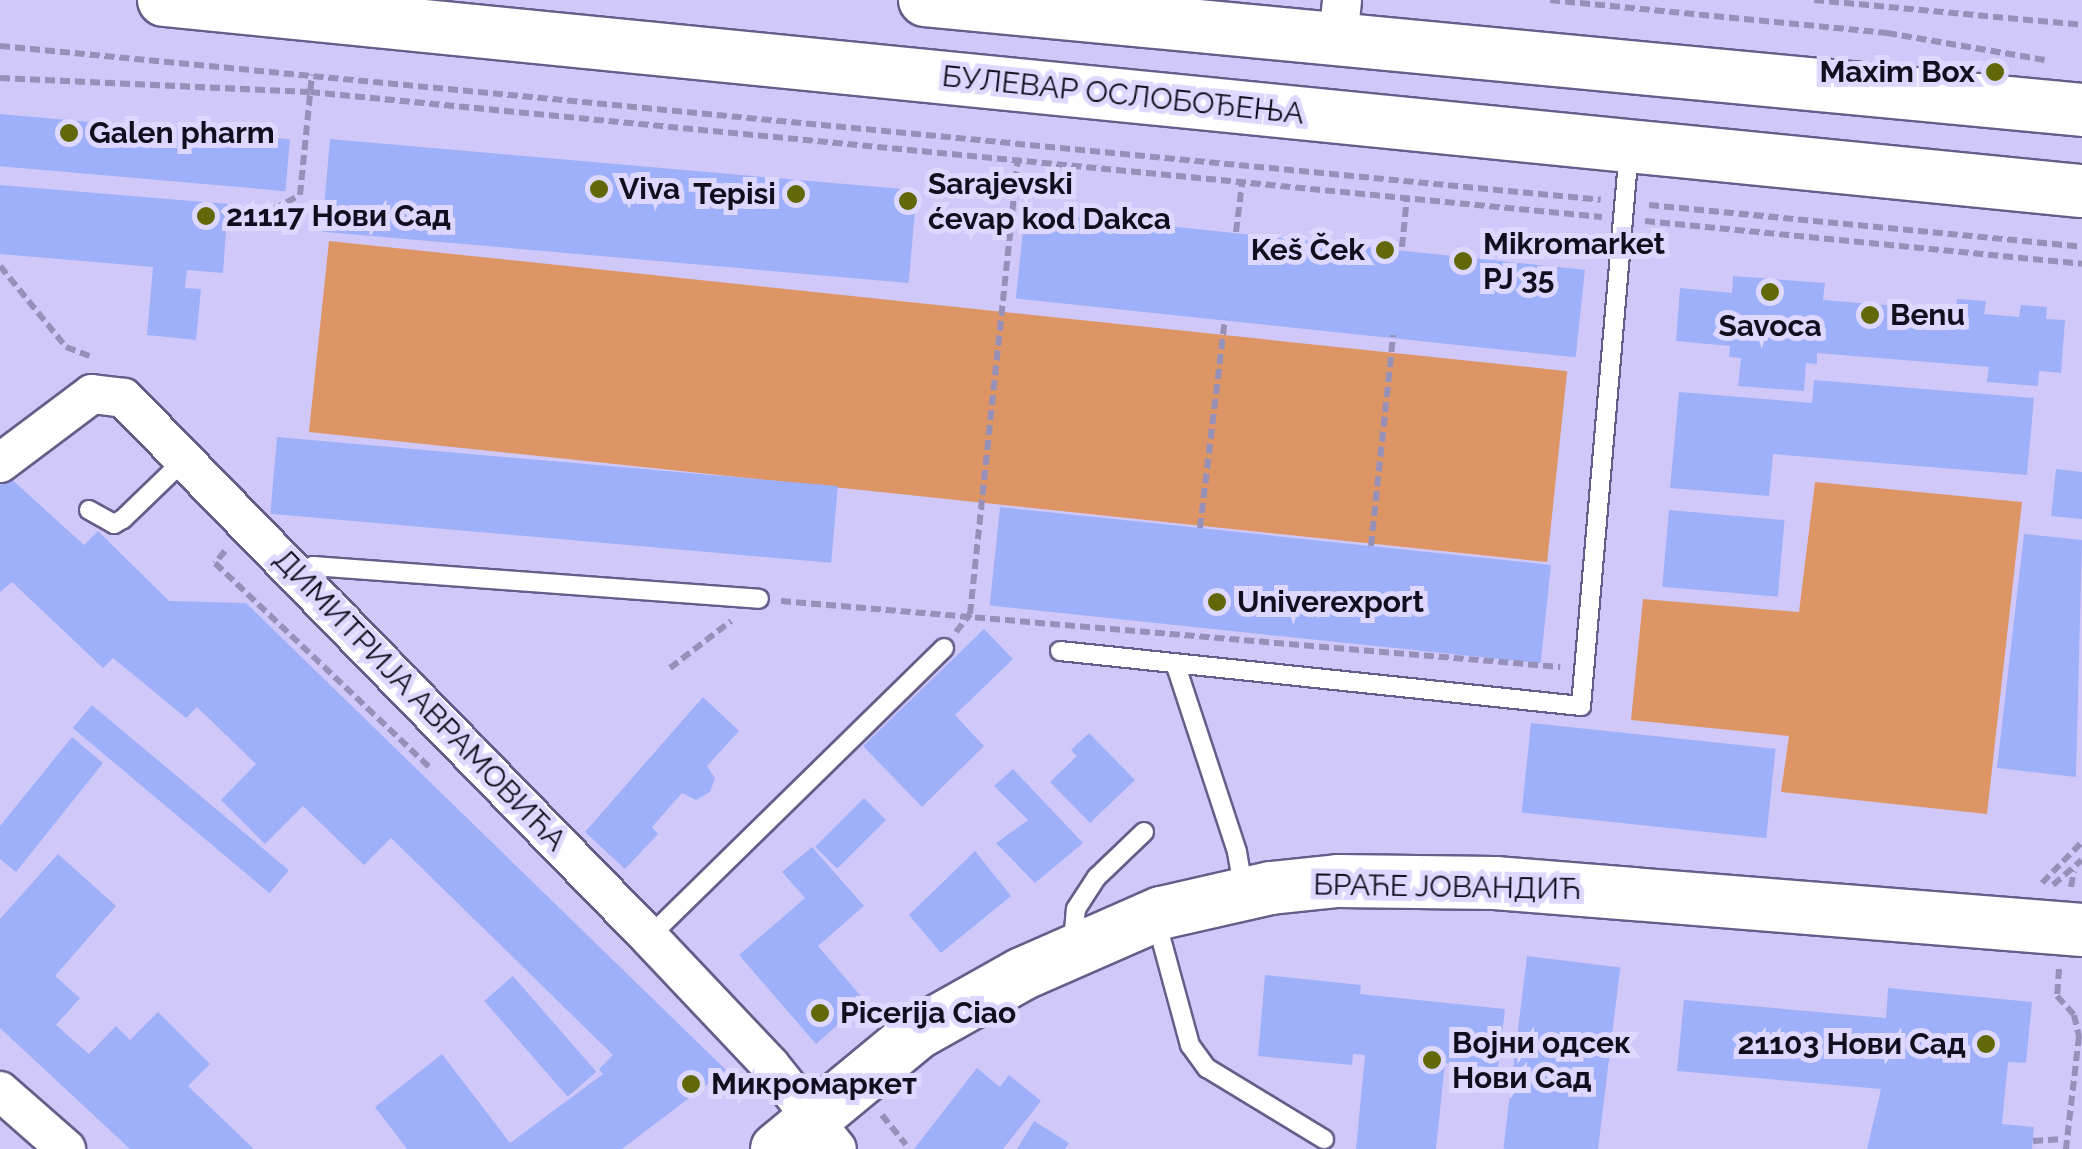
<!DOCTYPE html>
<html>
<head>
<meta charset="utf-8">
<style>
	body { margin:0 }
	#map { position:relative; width:2082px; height:1149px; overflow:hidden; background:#d1c8fa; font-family:Raleway,sans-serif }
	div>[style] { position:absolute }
	.green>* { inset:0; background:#dd9565; transform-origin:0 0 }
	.building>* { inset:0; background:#9fb0fa; transform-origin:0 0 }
	.path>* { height:6px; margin-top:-3px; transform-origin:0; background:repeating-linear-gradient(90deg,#9790b8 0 10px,transparent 0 15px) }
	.roads { filter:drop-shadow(2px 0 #675d89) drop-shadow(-2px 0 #675d89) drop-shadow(0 2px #675d89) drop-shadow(0 -2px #675d89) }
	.lane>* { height:18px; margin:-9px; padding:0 9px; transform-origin:9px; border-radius:9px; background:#fff }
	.street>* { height:38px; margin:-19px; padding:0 19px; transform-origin:19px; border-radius:19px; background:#fff }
	.secondary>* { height:52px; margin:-26px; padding:0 26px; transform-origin:26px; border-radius:26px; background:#fff }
	.dots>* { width:28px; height:28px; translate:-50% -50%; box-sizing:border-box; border:5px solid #ded7ff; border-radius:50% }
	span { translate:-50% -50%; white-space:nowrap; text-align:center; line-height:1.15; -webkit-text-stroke:10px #ded7ff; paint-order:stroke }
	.poi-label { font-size:30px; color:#120e1f; font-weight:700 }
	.right { translate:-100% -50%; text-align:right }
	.left { translate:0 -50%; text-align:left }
	.street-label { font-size:30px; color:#120e1f }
</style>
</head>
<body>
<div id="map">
	<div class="green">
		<i style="left:329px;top:241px;width:1245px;height:192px;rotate:6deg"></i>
		<i style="clip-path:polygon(1815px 482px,2022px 502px,1987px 814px,1781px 792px,1789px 736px,1631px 720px,1643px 599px,1799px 612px)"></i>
	</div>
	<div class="building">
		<i style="left:1984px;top:63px;width:23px;height:16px;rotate:5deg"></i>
		<i style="left:0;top:114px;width:291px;height:52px;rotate:5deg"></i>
		<i style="left:330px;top:139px;width:589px;height:93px;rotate:5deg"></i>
		<i style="clip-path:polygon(0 185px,228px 204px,223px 273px,187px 270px,185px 288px,201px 289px,196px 340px,147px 335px,153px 267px,0 254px)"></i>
		<i style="left:1025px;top:211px;width:563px;height:88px;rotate:6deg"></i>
		<i style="clip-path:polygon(1733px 276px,1825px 283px,1823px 300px,1956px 311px,1957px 299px,1986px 301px,1984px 314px,2019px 317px,2021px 305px,2047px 307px,2046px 319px,2065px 320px,2061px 373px,2039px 371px,2038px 386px,1987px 382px,1989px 367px,1817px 353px,1817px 364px,1806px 363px,1804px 391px,1738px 386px,1741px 358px,1729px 357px,1730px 346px,1676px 341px,1680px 288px,1732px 293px)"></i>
		<i style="clip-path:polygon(1814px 380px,2034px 398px,2027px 475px,1773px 454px,1769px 496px,1670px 488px,1679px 392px,1812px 403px)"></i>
		<i style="left:277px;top:437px;width:563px;height:77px;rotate:5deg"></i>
		<i style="clip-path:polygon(2056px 469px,2082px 472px,2082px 519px,2051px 516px)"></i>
		<i style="clip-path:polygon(8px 476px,84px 545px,98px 531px,169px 601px,246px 603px,726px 1070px,622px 1149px,407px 1149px,375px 1107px,442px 1054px,510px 1143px,603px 1074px,599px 1069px,613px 1055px,391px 838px,364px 865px,303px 806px,265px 844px,221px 800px,256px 764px,197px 707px,186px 718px,113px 658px,103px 668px,12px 582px,0 592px,0 485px)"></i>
		<i style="left:1000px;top:507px;width:554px;height:99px;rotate:6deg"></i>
		<i style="left:1669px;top:510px;width:116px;height:77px;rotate:5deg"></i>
		<i style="clip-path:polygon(2024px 534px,2082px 540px,2076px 777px,1997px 768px)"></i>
		<i style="clip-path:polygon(984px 629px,1013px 659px,955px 715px,984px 746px,922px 807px,863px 746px)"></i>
		<i style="clip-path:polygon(703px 697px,739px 731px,707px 766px,715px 778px,710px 792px,696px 800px,682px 793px,652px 827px,658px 834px,625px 869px,585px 832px)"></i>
		<i style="left:92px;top:705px;width:257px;height:30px;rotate:40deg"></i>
		<i style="left:1531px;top:723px;width:246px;height:90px;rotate:6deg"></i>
		<i style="clip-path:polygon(1089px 733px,1135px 780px,1090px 823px,1050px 782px,1077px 756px,1071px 750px)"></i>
		<i style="clip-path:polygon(72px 737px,103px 763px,16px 872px,0 859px,0 826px)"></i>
		<i style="clip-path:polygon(1013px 769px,1083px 843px,1035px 883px,996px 843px,1028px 820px,994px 786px)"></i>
		<i style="left:864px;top:798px;width:31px;height:69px;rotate:45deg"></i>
		<i style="clip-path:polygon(812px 847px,864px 906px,818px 946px,865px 1001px,816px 1044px,739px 955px,805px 898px,782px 872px)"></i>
		<i style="clip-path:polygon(975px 851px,1011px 896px,941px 953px,909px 915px)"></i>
		<i style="clip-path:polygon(58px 854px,116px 906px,55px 976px,80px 998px,56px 1025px,89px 1054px,116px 1026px,130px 1040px,158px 1012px,210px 1064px,188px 1086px,254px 1149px,130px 1149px,0 1028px,0 919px)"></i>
		<i style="left:1527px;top:956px;width:94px;height:194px;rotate:7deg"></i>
		<i style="clip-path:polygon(1265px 975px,1361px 985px,1360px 994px,1505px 1009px,1498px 1068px,1445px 1063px,1436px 1149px,1356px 1149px,1365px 1055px,1353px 1054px,1352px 1065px,1258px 1056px)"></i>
		<i style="left:513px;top:976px;width:127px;height:38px;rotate:49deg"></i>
		<i style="clip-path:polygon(1888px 988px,2032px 1002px,2026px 1063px,2008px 1062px,2002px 1124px,2034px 1127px,2032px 1149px,1867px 1149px,1881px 1089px,1677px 1071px,1684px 1000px,1886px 1018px)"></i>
		<i style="clip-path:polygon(977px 1068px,1000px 1087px,1009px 1075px,1041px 1101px,1003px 1149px,914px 1149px)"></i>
		<i style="clip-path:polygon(1034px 1121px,1069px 1143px,1065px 1149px,1017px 1149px)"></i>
	</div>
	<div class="path">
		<i style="left:1550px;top:0;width:339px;rotate:5.6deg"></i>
		<i style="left:1887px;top:33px;width:160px;rotate:9.7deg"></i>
		<i style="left:1814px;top:0;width:269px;rotate:5.3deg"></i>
		<i style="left:0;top:46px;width:1608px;rotate:5.49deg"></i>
		<i style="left:0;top:78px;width:310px;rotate:2.6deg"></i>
		<i style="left:310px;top:92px;width:1298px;rotate:5.53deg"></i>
		<i style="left:1649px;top:205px;width:435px;rotate:5.5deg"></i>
		<i style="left:1645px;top:221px;width:439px;rotate:5.6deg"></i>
		<i style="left:247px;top:224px;width:60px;rotate:-28.7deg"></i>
		<i style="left:300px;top:195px;width:121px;rotate:-84.3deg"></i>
		<i style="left:1236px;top:232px;width:48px;rotate:-82.9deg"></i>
		<i style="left:1402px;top:247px;width:50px;rotate:-84.3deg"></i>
		<i style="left:0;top:266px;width:104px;rotate:50.8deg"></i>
		<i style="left:66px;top:347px;width:28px;rotate:21deg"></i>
		<i style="left:1200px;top:528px;width:210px;rotate:-83.2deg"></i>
		<i style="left:1371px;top:546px;width:212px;rotate:-84deg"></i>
		<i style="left:225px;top:551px;width:16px;rotate:130deg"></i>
		<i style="left:215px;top:563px;width:297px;rotate:43.6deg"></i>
		<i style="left:781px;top:601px;width:782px;rotate:4.84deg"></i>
		<i style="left:956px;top:632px;width:23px;rotate:-52deg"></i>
		<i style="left:970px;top:614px;width:457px;rotate:-84deg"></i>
		<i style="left:670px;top:668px;width:77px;rotate:-37.6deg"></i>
		<i style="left:2042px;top:883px;width:57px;rotate:-45.7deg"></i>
		<i style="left:2053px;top:885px;width:38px;rotate:-41deg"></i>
		<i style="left:2071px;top:887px;width:16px;rotate:-79deg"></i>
		<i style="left:2059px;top:969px;width:27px;rotate:94deg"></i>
		<i style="left:2057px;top:996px;width:25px;rotate:48deg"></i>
		<i style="left:2074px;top:1015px;width:22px;rotate:77deg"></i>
		<i style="left:2079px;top:1036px;width:114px;rotate:96.6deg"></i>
		<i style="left:882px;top:1115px;width:38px;rotate:51deg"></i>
		<i style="left:2033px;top:1141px;width:26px;rotate:-4deg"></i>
	</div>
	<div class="roads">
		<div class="lane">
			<i style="left:89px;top:510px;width:29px;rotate:29deg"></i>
			<i style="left:114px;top:524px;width:10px;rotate:-29deg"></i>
			<i style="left:123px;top:519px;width:85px;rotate:-44deg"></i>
			<i style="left:301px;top:575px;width:15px;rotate:-37deg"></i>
			<i style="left:313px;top:566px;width:447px;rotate:4.2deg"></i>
			<i style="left:1060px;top:651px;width:524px;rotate:6.03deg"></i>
			<i style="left:1581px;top:706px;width:559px;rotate:-85.07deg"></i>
			<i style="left:1175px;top:663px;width:199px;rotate:71.8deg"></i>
			<i style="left:1237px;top:852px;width:41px;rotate:80.1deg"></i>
			<i style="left:1156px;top:920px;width:130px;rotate:74.8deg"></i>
			<i style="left:1190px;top:1045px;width:29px;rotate:54deg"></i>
			<i style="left:1207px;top:1068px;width:137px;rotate:31.3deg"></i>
			<i style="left:649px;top:937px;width:413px;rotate:-44.4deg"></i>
			<i style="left:1073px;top:942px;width:33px;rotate:-85deg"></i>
			<i style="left:1076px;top:909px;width:38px;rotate:-57deg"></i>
			<i style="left:1097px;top:877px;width:65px;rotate:-43.8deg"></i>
		</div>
		<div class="street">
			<i style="left:1338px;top:39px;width:39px;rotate:-84deg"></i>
			<i style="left:0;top:463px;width:115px;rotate:-36.9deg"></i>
			<i style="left:92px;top:394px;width:32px;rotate:7deg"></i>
			<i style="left:124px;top:398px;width:752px;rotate:45.75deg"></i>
			<i style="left:649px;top:937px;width:176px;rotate:46.6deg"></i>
			<i style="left:770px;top:1065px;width:107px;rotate:51.4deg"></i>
			<i style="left:0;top:1091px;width:88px;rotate:41.3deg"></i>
		</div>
		<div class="secondary">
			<i style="left:164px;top:0;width:1927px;rotate:5.69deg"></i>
			<i style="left:925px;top:0;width:1162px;rotate:5.43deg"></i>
			<i style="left:777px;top:1149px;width:182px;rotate:-39.6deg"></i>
			<i style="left:917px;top:1033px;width:120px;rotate:-29.3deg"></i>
			<i style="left:1022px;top:974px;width:152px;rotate:-23.7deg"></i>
			<i style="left:1161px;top:913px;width:113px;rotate:-12.8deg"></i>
			<i style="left:1271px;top:888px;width:67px;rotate:-6deg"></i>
			<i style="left:1338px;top:881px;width:157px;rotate:0.7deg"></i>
			<i style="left:1495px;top:883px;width:589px;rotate:4.58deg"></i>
		</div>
	</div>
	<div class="dots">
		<i style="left:1995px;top:72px;background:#626808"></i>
		<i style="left:69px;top:133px;background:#626808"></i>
		<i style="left:599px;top:189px;background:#626808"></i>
		<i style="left:796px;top:194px;background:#626808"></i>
		<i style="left:908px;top:201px;background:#626808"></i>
		<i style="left:206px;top:216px;background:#626808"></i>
		<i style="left:1385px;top:250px;background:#626808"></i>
		<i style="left:1463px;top:261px;background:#626808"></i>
		<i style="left:1770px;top:292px;background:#626808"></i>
		<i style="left:1870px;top:315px;background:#626808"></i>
		<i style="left:1217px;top:602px;background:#626808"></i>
		<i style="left:820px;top:1013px;background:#626808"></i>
		<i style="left:1986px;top:1044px;background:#626808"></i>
		<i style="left:1432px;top:1060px;background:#626808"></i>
		<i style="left:691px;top:1084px;background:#626808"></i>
	</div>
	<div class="poi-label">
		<span class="right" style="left:1975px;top:72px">Maxim Box</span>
		<span class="left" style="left:89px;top:133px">Galen pharm</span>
		<span class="left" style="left:928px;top:201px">Sarajevski<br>ćevap kod Dakca</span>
		<span class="left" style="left:619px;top:189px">Viva</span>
		<span class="right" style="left:776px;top:194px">Tepisi</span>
		<span class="left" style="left:226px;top:216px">21117 Нови Сад</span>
		<span class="left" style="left:1483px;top:261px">Mikromarket<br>PJ 35</span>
		<span class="right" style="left:1365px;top:250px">Keš Ček</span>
		<span class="left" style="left:1890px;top:315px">Benu</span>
		<span style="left:1770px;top:326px">Savoca</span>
		<span class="left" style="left:1237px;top:602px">Univerexport</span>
		<span class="left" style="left:840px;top:1013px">Picerija Ciao</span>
		<span class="left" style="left:1452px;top:1060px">Војни одсек<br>Нови Сад</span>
		<span class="right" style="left:1966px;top:1044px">21103 Нови Сад</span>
		<span class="left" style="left:711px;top:1084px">Микромаркет</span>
	</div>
	<div class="street-label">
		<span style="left:1123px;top:95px;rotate:6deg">БУЛЕВАР ОСЛОБОЂЕЊА</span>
		<span style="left:420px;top:700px;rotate:46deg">ДИМИТРИЈА АВРАМОВИЋА</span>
		<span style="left:1447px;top:887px;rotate:1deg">БРАЋЕ ЈОВАНДИЋ</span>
	</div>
</div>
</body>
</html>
